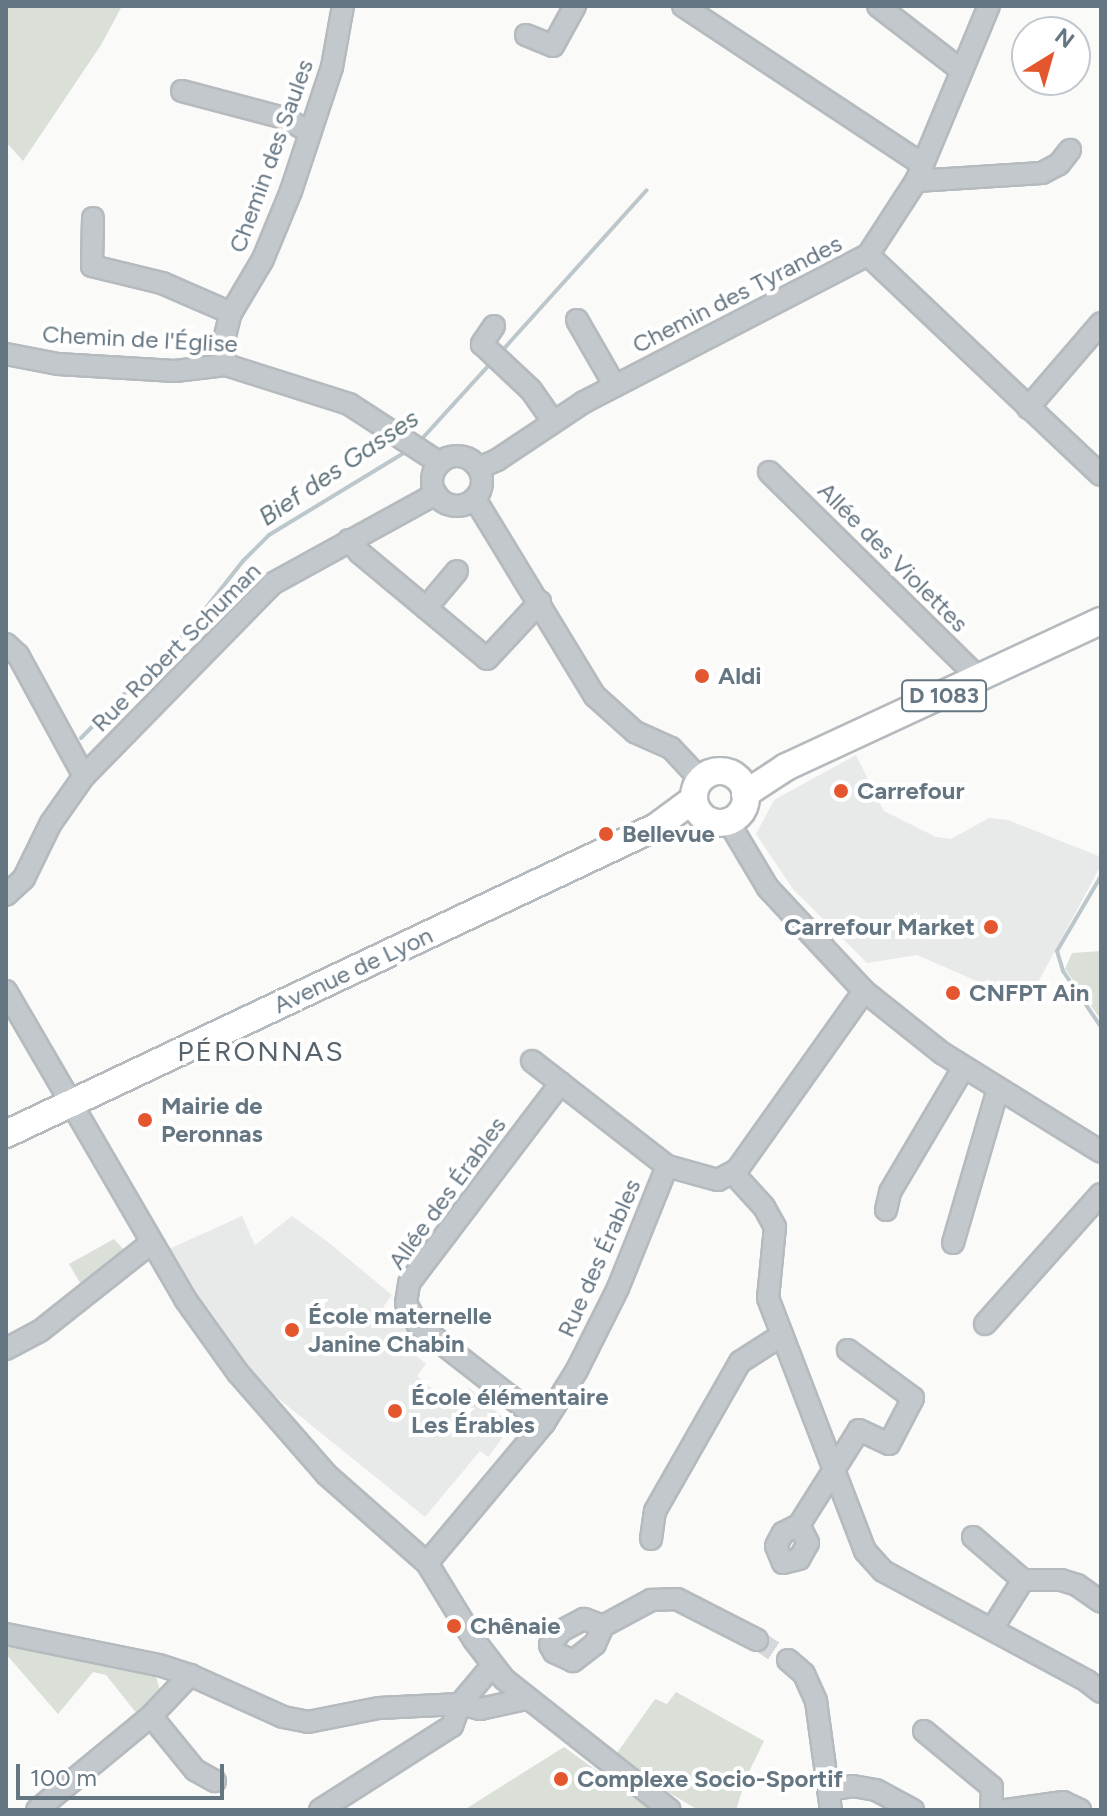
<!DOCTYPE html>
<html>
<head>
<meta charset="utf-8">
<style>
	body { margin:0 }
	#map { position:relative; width:1107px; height:1816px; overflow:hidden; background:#fafaf8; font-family:Figtree,sans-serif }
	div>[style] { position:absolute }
	.built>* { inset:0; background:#e8e9e9 }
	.green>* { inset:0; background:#dadfd7 }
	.stream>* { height:4px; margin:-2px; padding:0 2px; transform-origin:2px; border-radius:2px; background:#bbc7cb }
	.minor-tunnel>* { height:20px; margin-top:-10px; transform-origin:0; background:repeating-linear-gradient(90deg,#d5d9db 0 20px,transparent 0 30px) }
	.roads { filter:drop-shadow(2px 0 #b5babe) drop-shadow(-2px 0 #b5babe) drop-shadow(0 2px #b5babe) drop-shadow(0 -2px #b5babe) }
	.minor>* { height:20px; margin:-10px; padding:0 10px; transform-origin:10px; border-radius:10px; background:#c3c8cc }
	.minor>.ring { margin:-10px; padding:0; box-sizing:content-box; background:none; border:20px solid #c3c8cc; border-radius:50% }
	.major>* { height:26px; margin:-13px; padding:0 13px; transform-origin:13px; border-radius:13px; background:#fff }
	.major>.ring { margin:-13px; padding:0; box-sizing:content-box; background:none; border:26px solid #fff; border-radius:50% }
	.dots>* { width:22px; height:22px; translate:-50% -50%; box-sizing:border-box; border:4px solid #fff; border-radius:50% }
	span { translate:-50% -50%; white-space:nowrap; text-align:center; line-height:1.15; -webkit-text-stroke:8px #fff; paint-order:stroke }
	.shield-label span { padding:2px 6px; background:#fff; border:2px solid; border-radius:6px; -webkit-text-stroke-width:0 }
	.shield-label { font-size:22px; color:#657683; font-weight:700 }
	.street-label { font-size:24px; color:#657683 }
	.poi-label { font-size:24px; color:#657683; font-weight:700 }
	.left { translate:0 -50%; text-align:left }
	.right { translate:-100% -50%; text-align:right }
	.water-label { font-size:26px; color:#60757c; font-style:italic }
	.quarter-label { font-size:28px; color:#57646e; letter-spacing:2px }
	.frame { position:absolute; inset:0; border:8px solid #657683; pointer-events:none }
	.north { position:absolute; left:1011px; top:16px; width:80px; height:80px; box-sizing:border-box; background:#fff; border:2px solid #c1c8cd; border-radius:50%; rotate:37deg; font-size:22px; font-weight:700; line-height:32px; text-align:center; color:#657683 }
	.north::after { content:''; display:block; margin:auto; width:28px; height:36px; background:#e4572e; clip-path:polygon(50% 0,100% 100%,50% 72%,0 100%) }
	.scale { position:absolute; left:16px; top:1764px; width:208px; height:36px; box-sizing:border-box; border:4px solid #657683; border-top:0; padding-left:10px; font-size:24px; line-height:28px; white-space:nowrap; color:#657683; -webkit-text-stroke:6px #fff; paint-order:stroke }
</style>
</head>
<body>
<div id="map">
	<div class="built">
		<i style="clip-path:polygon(856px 755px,884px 811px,936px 837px,951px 839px,989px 818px,1008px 820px,1101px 857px,1101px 865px,1027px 1003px,917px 955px,867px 963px,793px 889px,756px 834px,774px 800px)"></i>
		<i style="clip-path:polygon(242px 1216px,255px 1245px,292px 1216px,328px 1242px,392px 1295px,383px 1307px,413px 1333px,403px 1345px,426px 1364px,417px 1376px,448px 1402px,446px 1405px,451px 1409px,469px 1388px,512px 1425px,488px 1457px,480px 1451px,425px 1517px,264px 1387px,203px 1307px,167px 1250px)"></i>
	</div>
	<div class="green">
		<i style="clip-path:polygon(6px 6px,122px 6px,101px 45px,23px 161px,6px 142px)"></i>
		<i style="clip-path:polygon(1101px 951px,1101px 1020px,1065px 969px,1072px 953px)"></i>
		<i style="clip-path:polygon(114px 1239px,124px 1250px,82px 1286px,69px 1264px)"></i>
		<i style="clip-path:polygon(6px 1647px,108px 1662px,156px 1675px,161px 1695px,138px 1715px,106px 1675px,93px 1672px,58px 1714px,6px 1654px)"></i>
		<i style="clip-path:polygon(676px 1692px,764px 1741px,746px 1778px,736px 1810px,698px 1810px,668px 1792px,617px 1753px,655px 1699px,667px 1704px)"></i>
		<i style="clip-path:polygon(564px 1747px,651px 1810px,464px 1810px)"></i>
	</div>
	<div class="stream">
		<i style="left:500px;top:353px;width:219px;rotate:-48deg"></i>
		<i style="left:419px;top:442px;width:107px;rotate:-47.7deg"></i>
		<i style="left:81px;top:738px;width:156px;rotate:-45.3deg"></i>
		<i style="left:191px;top:627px;width:84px;rotate:-51.8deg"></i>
		<i style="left:243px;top:561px;width:37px;rotate:-45deg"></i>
		<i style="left:269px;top:535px;width:164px;rotate:-31.3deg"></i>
		<i style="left:1101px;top:876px;width:87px;rotate:120.4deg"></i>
		<i style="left:1057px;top:951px;width:21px;rotate:73deg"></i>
		<i style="left:1063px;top:971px;width:68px;rotate:55.8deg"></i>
	</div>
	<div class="minor-tunnel">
		<i style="left:757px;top:1640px;width:37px;rotate:33deg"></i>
	</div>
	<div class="roads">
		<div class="minor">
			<i style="left:683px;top:6px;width:288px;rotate:33.5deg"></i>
			<i style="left:878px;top:6px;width:105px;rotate:37.6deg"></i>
			<i style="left:526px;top:35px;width:29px;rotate:22deg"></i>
			<i style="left:553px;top:46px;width:46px;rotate:-61.2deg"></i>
			<i style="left:182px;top:91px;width:106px;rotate:14.8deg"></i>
			<i style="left:284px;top:118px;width:30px;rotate:28deg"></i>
			<i style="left:916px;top:181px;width:126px;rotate:-3.6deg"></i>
			<i style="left:1042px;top:173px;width:19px;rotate:-28deg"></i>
			<i style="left:1059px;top:164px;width:18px;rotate:-52deg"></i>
			<i style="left:93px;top:218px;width:48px;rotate:91.2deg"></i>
			<i style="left:92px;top:266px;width:72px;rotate:13.7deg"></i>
			<i style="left:162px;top:283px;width:75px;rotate:23.5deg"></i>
			<i style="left:868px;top:255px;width:88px;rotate:-57deg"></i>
			<i style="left:916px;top:181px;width:190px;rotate:-67.4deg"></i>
			<i style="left:577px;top:320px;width:76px;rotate:60.1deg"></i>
			<i style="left:494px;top:326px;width:22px;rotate:124deg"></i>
			<i style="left:482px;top:344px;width:67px;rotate:43.2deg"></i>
			<i style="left:531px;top:390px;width:38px;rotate:55deg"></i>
			<i style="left:6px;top:354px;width:53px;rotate:10.9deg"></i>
			<i style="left:58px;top:364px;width:117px;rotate:3.4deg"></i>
			<i style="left:175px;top:371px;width:51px;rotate:-6.7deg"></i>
			<i style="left:226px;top:365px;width:129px;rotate:17.6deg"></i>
			<i style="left:349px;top:404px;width:108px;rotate:33deg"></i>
			<i style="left:226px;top:365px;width:21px;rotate:-98deg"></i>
			<i style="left:223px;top:344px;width:32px;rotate:-76deg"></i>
			<i style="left:231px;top:313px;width:63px;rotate:-59.3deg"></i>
			<i style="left:263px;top:259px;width:74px;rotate:-67.6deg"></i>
			<i style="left:291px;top:191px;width:131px;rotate:-71.7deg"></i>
			<i style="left:332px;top:67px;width:62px;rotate:-79.8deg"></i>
			<i style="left:1028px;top:408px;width:112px;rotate:-49.3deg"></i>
			<i class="ring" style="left:432px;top:456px;width:30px;height:30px"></i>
			<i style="left:479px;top:468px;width:20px;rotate:-24deg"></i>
			<i style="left:497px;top:460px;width:105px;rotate:-33.7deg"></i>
			<i style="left:584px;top:402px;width:320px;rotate:-27.4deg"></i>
			<i style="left:868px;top:255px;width:320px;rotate:43.4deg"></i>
			<i style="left:769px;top:472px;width:296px;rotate:44.5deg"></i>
			<i style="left:475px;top:499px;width:231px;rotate:58.7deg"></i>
			<i style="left:595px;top:696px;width:54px;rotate:42deg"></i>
			<i style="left:635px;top:732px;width:39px;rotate:24deg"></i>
			<i style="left:671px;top:748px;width:44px;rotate:46.8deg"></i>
			<i style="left:349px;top:540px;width:17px;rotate:50deg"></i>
			<i style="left:360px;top:553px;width:165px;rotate:39.8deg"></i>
			<i style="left:487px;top:659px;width:78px;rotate:-47.1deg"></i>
			<i style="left:426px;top:608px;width:48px;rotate:-50deg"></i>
			<i style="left:6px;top:644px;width:16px;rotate:43deg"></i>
			<i style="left:18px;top:655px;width:138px;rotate:61.4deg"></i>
			<i style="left:728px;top:821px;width:78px;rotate:59.2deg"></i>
			<i style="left:768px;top:888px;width:141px;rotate:47deg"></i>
			<i style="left:864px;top:991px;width:100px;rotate:38.5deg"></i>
			<i style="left:942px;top:1053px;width:187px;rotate:31.9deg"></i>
			<i style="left:6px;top:895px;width:25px;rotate:-43deg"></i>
			<i style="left:24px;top:878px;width:61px;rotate:-63.9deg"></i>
			<i style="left:51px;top:823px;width:57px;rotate:-54.9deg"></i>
			<i style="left:84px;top:776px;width:269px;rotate:-45.6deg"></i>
			<i style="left:272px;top:584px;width:187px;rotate:-28.8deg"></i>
			<i style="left:6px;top:991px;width:356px;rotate:59.8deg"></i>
			<i style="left:185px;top:1299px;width:91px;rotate:54.4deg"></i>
			<i style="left:238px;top:1373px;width:134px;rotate:48.9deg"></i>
			<i style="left:326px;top:1474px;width:135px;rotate:41.4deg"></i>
			<i style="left:427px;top:1563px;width:90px;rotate:58.6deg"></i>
			<i style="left:474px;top:1640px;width:49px;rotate:52.4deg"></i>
			<i style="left:504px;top:1679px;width:211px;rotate:38.3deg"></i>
			<i style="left:532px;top:1061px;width:171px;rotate:37.9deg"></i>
			<i style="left:733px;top:1173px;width:46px;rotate:47.6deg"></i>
			<i style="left:764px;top:1207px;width:23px;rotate:61deg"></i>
			<i style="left:775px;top:1227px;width:71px;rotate:95.6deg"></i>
			<i style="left:768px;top:1298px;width:271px;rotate:69deg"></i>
			<i style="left:865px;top:1551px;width:27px;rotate:48deg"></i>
			<i style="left:883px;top:1571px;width:232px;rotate:28.3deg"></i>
			<i style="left:1087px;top:1681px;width:18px;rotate:38deg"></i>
			<i style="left:886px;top:1210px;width:18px;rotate:-77deg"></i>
			<i style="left:890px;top:1192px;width:145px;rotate:-59.4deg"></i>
			<i style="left:953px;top:1243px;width:160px;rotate:-73.7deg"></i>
			<i style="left:985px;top:1324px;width:174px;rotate:-48.3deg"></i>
			<i style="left:6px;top:1349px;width:38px;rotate:-28deg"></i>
			<i style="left:40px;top:1331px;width:142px;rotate:-38.4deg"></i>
			<i style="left:544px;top:1423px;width:160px;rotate:-142.1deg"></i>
			<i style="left:418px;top:1325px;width:25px;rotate:-119deg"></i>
			<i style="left:406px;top:1303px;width:20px;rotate:-81deg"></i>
			<i style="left:409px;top:1283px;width:251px;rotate:-52.8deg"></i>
			<i style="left:799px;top:1525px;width:20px;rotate:63deg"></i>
			<i style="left:808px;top:1543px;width:18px;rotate:119deg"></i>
			<i style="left:799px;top:1559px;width:16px;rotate:166deg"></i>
			<i style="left:783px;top:1563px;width:18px;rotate:-112deg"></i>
			<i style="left:776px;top:1546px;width:15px;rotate:-62deg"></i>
			<i style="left:783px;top:1533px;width:18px;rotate:-27deg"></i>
			<i style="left:799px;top:1525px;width:112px;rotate:-57.7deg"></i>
			<i style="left:859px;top:1430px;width:33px;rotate:25deg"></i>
			<i style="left:889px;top:1444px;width:52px;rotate:-62.4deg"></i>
			<i style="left:913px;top:1398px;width:81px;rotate:-143.6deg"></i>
			<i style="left:973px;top:1537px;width:66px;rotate:40.7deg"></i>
			<i style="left:1023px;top:1580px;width:58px;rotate:122.3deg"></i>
			<i style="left:651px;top:1539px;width:28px;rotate:-82deg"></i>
			<i style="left:655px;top:1511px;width:172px;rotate:-60.3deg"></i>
			<i style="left:740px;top:1362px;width:50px;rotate:-32.7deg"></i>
			<i style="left:427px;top:1563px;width:182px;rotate:-50.1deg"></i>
			<i style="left:544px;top:1423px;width:62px;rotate:-58.1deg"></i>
			<i style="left:577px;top:1370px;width:92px;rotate:-63.4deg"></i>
			<i style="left:618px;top:1288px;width:131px;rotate:-68.1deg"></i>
			<i style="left:667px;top:1166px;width:53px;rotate:15.4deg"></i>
			<i style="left:718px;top:1180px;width:21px;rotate:-28deg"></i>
			<i style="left:737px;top:1170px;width:219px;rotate:-54.6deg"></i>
			<i style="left:1023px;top:1580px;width:38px"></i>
			<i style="left:1061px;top:1580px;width:17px;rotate:17deg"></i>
			<i style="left:1077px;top:1585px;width:29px;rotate:35deg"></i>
			<i style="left:603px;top:1626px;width:20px;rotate:114deg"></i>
			<i style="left:595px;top:1644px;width:28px;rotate:142deg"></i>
			<i style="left:573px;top:1661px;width:21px;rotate:-155deg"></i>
			<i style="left:554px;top:1652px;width:8px;rotate:-120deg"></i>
			<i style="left:550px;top:1645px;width:18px;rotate:-52deg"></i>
			<i style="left:561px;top:1631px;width:26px;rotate:-28deg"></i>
			<i style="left:584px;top:1619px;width:20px;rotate:20deg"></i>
			<i style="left:603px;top:1626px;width:55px;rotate:-28.4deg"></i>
			<i style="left:651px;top:1600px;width:26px;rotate:-2deg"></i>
			<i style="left:677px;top:1599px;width:90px;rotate:27.1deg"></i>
			<i style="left:6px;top:1634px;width:156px;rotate:11.5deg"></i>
			<i style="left:159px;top:1665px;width:33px;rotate:18deg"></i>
			<i style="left:190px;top:1675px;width:102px;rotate:24.3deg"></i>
			<i style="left:283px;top:1717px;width:25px;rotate:11deg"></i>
			<i style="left:308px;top:1722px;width:72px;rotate:-11.2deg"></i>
			<i style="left:379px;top:1708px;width:81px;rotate:-2.8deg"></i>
			<i style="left:460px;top:1704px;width:21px;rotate:14deg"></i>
			<i style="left:480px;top:1709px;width:47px;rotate:-12.3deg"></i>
			<i style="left:788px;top:1660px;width:21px;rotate:41deg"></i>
			<i style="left:804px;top:1674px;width:30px;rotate:66deg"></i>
			<i style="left:816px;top:1701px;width:110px;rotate:82.2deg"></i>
			<i style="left:151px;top:1716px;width:70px;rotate:50.8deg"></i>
			<i style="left:195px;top:1770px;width:23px;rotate:29deg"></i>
			<i style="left:924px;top:1731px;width:88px;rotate:39.5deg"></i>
			<i style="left:992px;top:1787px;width:23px;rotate:92deg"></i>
			<i style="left:828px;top:1790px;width:25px;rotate:-9deg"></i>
			<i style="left:853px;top:1786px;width:23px;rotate:10deg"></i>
			<i style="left:876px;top:1790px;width:42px;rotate:28.4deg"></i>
			<i style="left:37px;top:1810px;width:148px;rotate:-39.5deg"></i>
			<i style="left:151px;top:1716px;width:57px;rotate:-46.4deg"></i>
			<i style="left:320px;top:1810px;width:156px;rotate:-32.5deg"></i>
			<i style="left:452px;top:1726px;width:23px;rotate:-70deg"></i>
			<i style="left:460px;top:1704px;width:50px;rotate:-49.9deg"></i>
			<i style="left:1006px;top:1810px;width:58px;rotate:-8deg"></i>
			<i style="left:1063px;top:1802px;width:19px;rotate:25deg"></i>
		</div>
		<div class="major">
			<i class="ring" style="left:694px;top:771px;width:26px;height:26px"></i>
			<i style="left:745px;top:794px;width:49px;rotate:-33.4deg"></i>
			<i style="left:786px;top:767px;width:347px;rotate:-24.9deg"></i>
			<i style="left:6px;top:1134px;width:719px;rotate:-25.28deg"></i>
			<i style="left:656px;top:827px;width:47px;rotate:-36.4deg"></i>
		</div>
	</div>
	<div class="dots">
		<i style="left:702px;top:676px;background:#e4572e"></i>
		<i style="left:841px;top:791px;background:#e4572e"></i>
		<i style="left:606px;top:834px;background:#e4572e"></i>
		<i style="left:991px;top:927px;background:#e4572e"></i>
		<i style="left:953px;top:993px;background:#e4572e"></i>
		<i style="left:145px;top:1120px;background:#e4572e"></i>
		<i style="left:292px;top:1330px;background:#e4572e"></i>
		<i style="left:395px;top:1411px;background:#e4572e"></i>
		<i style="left:454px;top:1626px;background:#e4572e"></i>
		<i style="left:561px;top:1779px;background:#e4572e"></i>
	</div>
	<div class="shield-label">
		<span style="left:944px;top:696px">D 1083</span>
	</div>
	<div class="street-label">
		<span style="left:271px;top:156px;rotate:-70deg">Chemin des Saules</span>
		<span style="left:737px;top:294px;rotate:-27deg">Chemin des Tyrandes</span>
		<span style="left:140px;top:339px;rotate:3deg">Chemin de l'Église</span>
		<span style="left:893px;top:557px;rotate:45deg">Allée des Violettes</span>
		<span style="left:176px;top:647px;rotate:-45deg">Rue Robert Schuman</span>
		<span style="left:353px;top:970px;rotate:-25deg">Avenue de Lyon</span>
		<span style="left:447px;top:1193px;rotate:-54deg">Allée des Érables</span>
		<span style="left:599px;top:1258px;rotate:-66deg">Rue des Érables</span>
	</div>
	<div class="poi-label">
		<span class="left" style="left:718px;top:676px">Aldi</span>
		<span class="left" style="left:857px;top:791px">Carrefour</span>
		<span class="left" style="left:622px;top:834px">Bellevue</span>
		<span class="right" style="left:975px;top:927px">Carrefour Market</span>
		<span class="left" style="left:969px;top:993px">CNFPT Ain</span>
		<span class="left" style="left:161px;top:1120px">Mairie de<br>Peronnas</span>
		<span class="left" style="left:308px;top:1330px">École maternelle<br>Janine Chabin</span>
		<span class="left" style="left:411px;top:1411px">École élémentaire<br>Les Érables</span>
		<span class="left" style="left:470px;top:1626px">Chênaie</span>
		<span class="left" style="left:577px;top:1779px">Complexe Socio-Sportif</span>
	</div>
	<div class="water-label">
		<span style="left:339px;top:468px;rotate:-34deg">Bief des Gasses</span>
	</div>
	<div class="quarter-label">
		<span style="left:261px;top:1051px">PÉRONNAS</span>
	</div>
	<div class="frame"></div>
	<div class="north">N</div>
	<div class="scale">100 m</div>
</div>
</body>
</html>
